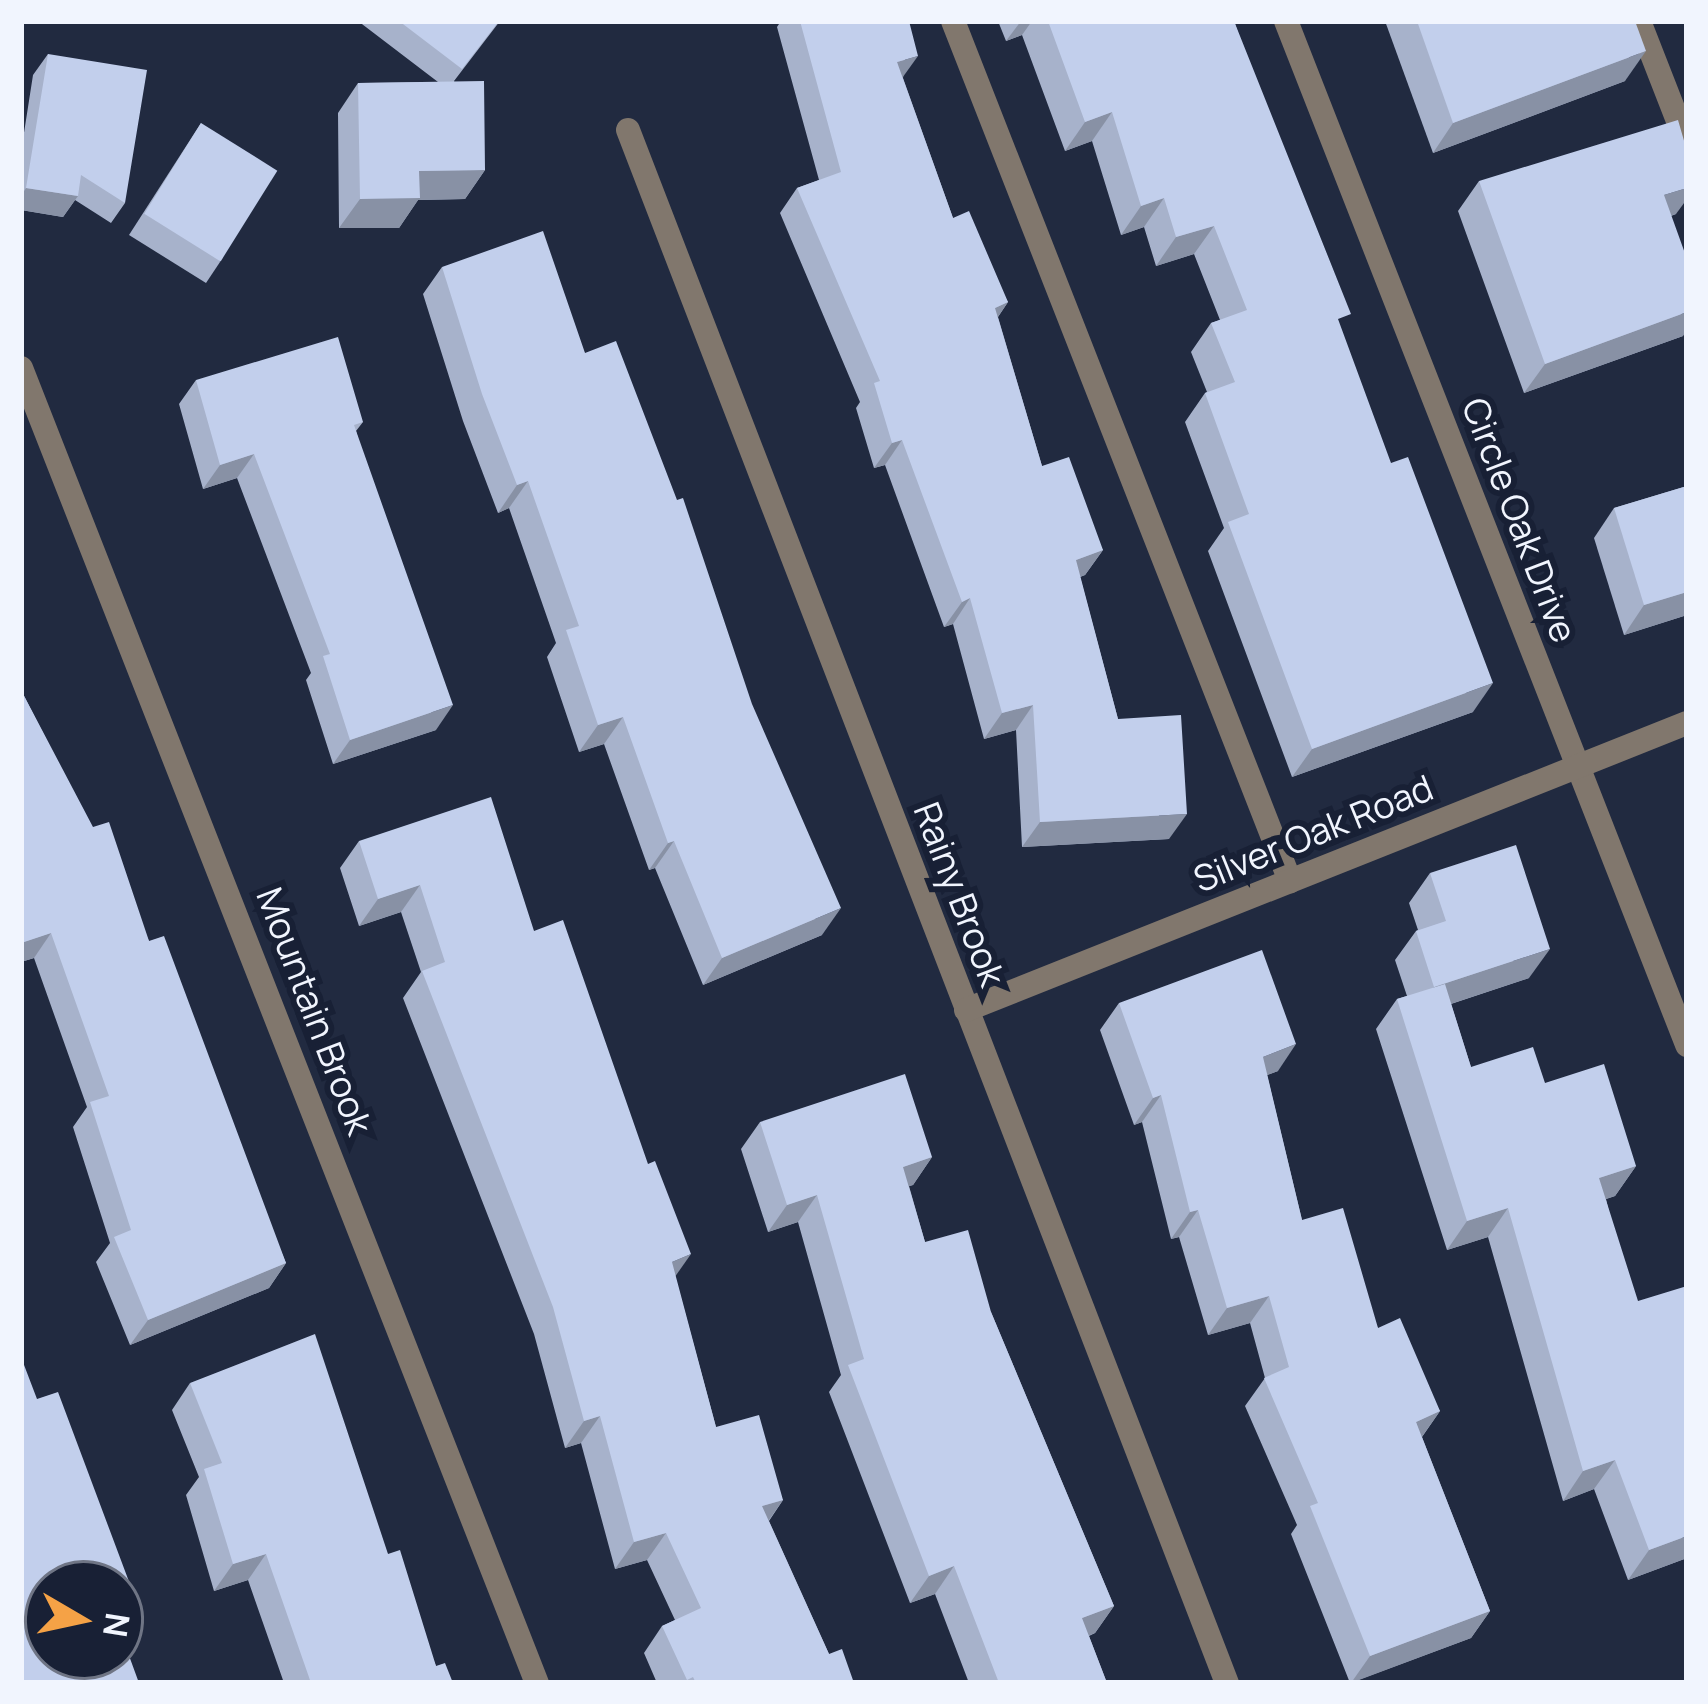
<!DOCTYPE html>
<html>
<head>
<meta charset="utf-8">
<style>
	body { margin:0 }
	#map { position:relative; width:1708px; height:1704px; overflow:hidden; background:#212a40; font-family:Manrope,sans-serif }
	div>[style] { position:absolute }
	.lane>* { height:24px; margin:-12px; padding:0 12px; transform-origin:12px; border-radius:12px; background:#81776d }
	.street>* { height:24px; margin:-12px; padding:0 12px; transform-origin:12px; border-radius:12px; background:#81776d }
	.wall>* { inset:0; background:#a7b2cb }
	.shaded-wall>* { inset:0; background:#8891a5 }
	.building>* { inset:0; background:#c2cfec; transform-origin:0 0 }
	span { translate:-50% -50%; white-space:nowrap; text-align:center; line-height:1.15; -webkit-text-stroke:12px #182035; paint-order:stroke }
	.street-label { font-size:36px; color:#f1f5fe }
	.frame { position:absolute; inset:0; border:24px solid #f1f5fe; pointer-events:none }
	.north { position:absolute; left:24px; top:1560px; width:120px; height:120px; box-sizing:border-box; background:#182035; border:3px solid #6f7585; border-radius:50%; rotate:99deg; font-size:33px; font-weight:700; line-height:48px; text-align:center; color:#f1f5fe }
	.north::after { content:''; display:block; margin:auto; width:42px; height:54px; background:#f5a246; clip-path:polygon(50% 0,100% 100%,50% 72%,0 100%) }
</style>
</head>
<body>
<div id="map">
	<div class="lane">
		<i style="left:953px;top:21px;width:924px;rotate:68.6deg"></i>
		<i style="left:1639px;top:21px;width:132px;rotate:68.7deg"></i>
	</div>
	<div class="street">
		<i style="left:1286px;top:21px;width:1100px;rotate:68.61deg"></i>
		<i style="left:628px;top:130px;width:1665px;rotate:68.91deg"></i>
		<i style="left:21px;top:368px;width:1413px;rotate:68.58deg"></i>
		<i style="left:966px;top:1010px;width:776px;rotate:-21.71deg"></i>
	</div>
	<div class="wall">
		<i style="clip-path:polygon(358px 21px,500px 21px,454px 81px,485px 170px,465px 199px,418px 200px,399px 228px,339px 228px,338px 113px,358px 83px,438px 82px)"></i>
		<i style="clip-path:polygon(781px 21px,909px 21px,903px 78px,953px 218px,1008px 302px,998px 317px,1042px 466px,1103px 550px,1085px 575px,1080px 577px,1118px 719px,1169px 839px,1022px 847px,1016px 730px,984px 739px,953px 624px,944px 627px,885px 465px,874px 468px,856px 408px,860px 402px,780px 213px,797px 188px,819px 180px,777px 27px)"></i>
		<i style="clip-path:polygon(998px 21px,1234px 21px,1473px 712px,1292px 777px,1208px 551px,1224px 528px,1185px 422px,1205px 393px,1207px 392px,1191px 352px,1211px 323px,1220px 320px,1194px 254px,1156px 266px,1144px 227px,1121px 235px,1092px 141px,1065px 151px,1022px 35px,1006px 41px)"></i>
		<i style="clip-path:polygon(1385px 21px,1635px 21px,1625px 81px,1433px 153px)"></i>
		<i style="clip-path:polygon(48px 54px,125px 203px,111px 223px,75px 200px,63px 217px,21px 210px,21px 152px,33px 75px)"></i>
		<i style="clip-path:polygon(201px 123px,220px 262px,206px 283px,129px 235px)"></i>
		<i style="clip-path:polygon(1479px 181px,1676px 214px,1671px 216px,1683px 336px,1524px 393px,1458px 211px)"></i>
		<i style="clip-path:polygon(442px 267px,585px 353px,822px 935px,703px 985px,655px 868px,649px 870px,604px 744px,579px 752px,547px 657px,556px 643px,509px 508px,498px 513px,463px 421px,423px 294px)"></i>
		<i style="clip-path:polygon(196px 380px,363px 422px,356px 431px,436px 730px,333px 764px,306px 680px,311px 673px,237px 478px,203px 489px,179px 404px)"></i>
		<i style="clip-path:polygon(1687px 486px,1687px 615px,1624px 635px,1594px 538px,1614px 508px)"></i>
		<i style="clip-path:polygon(21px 690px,149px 941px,286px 1263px,269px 1288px,130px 1345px,96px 1262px,110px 1243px,73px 1127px,87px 1107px,34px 958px,21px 962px)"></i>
		<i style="clip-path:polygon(359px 841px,534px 931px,675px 1276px,716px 1427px,783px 1500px,769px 1521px,829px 1654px,854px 1683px,657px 1683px,644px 1653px,662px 1626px,675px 1620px,647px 1560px,615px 1569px,581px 1443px,565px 1448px,534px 1334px,403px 998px,421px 972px,401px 912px,359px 926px,340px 868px)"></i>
		<i style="clip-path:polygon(1430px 873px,1529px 978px,1451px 1004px,1471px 1067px,1545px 1083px,1636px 1166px,1615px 1196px,1606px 1199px,1687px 1558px,1628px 1580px,1594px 1489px,1563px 1501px,1488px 1237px,1447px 1250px,1376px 1029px,1397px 999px,1407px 996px,1395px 960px,1416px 931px,1418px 930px,1409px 903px)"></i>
		<i style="clip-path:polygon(1119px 1003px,1278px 1071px,1267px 1075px,1302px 1220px,1378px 1328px,1440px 1411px,1422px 1437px,1490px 1611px,1471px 1638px,1350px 1683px,1291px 1534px,1297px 1525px,1245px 1406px,1265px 1378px,1250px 1323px,1208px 1335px,1179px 1237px,1171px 1239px,1142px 1122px,1134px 1125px,1100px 1030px)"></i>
		<i style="clip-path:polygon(760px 1122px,932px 1157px,913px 1185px,909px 1186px,925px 1242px,991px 1312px,1114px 1606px,1095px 1633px,1089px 1636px,1107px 1683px,969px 1683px,935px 1594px,910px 1603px,829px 1392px,841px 1375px,798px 1222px,768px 1232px,741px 1149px)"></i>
		<i style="clip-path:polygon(190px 1383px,388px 1554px,436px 1666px,453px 1683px,284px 1683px,248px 1580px,214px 1591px,186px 1495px,199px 1477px,172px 1410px)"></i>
	</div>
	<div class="shaded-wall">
		<i style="clip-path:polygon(1021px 21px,1032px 21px,1022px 35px,1006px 41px)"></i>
		<i style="clip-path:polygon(1646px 51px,1625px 81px,1433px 153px,1453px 123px)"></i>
		<i style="clip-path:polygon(918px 56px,900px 81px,897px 62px)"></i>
		<i style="clip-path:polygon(1112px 112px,1092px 141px,1065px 151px,1085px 122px)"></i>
		<i style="clip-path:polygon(485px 170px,465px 199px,418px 200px,399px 228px,339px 228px,360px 199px,419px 171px)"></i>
		<i style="clip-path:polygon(26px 188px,78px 196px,63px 217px,21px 210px,21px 196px)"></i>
		<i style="clip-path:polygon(1687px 188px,1687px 199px,1676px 214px,1643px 224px,1664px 195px)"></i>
		<i style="clip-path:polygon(1164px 198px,1144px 227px,1121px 235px,1141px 206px)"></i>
		<i style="clip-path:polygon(1214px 226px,1194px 254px,1156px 266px,1176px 237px)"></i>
		<i style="clip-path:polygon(1008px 302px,991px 327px,995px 308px)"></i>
		<i style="clip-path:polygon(1687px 312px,1687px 331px,1683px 336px,1524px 393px,1545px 364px)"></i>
		<i style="clip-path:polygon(902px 440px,885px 465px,874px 468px,892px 443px)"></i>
		<i style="clip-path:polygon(254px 454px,237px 478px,203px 489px,220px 465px)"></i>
		<i style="clip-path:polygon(528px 481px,509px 508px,498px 513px,517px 485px)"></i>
		<i style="clip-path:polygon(1103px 550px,1085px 575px,1058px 585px,1076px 560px)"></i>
		<i style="clip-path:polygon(1687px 592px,1687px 615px,1624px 635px,1644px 605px)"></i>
		<i style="clip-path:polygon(970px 598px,953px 624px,944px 627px,962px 602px)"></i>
		<i style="clip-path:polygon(1493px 683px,1473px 712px,1292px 777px,1312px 749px)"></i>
		<i style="clip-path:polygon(453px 705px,436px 730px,333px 764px,350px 740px)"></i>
		<i style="clip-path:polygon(1033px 705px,1016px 730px,984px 739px,1002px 713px)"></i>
		<i style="clip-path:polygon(623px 717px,604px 744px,579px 752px,598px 725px)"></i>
		<i style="clip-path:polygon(1187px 814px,1169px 839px,1022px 847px,1040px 822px)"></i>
		<i style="clip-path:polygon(674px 841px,655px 868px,649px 870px,668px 843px)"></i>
		<i style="clip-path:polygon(420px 885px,401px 912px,359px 926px,378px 899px)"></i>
		<i style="clip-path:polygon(841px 908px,822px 935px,703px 985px,722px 958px)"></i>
		<i style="clip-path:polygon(51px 933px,34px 958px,21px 962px,21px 943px)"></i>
		<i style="clip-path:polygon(1550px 949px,1529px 978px,1414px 1016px,1434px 987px)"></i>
		<i style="clip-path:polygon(1296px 1044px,1278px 1071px,1244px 1084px,1263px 1057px)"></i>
		<i style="clip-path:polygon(1161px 1095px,1142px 1122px,1134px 1125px,1153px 1098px)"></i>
		<i style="clip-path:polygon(932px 1157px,913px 1185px,884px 1194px,903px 1167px)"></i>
		<i style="clip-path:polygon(1636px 1166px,1615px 1196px,1579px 1208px,1599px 1178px)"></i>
		<i style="clip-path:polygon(817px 1195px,798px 1222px,768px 1232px,787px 1205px)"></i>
		<i style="clip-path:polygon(1508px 1208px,1488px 1237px,1447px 1250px,1467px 1221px)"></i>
		<i style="clip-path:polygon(1198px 1210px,1179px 1237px,1171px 1239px,1190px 1212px)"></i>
		<i style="clip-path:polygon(691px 1254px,672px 1281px,672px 1262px)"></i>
		<i style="clip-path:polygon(286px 1263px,269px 1288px,130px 1345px,148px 1320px)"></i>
		<i style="clip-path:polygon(1269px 1296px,1250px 1323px,1208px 1335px,1227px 1308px)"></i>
		<i style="clip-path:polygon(1440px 1411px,1421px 1438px,1416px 1422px)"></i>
		<i style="clip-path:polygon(600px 1416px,581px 1443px,565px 1448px,584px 1421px)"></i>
		<i style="clip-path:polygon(1615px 1460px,1594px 1489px,1563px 1501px,1583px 1471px)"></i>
		<i style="clip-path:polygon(783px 1500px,764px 1527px,762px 1506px)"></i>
		<i style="clip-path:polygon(666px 1533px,647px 1560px,615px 1569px,634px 1542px)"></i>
		<i style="clip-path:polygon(1687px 1536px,1687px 1558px,1628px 1580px,1649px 1550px)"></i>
		<i style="clip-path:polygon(266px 1554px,248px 1580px,214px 1591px,233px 1564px)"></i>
		<i style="clip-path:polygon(954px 1566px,935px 1594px,910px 1603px,929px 1576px)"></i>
		<i style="clip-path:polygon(137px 1603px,120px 1627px,120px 1610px)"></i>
		<i style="clip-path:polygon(1114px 1606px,1095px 1633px,1063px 1646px,1082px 1618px)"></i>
		<i style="clip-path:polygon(1490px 1611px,1471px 1638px,1351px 1683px,1370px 1656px)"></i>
	</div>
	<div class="building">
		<i style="clip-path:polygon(399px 21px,499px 21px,462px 69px)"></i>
		<i style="clip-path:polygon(800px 21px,909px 21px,918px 56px,897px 62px,953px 218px,969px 211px,1008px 302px,995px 308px,1042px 466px,1069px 457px,1103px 550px,1076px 560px,1118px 719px,1181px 715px,1187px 814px,1040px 822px,1033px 705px,1002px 713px,970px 598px,962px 602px,902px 440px,892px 443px,874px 383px,880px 381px,797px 188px,841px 172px)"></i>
		<i style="clip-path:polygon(1048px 21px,1234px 21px,1351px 314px,1338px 319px,1391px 463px,1408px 457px,1493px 683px,1312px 749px,1228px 522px,1249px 514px,1205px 393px,1235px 382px,1211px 323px,1247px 310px,1214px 226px,1176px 237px,1164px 198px,1141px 206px,1112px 112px,1085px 122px)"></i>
		<i style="clip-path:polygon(1417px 21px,1635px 21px,1646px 51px,1453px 123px)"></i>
		<i style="clip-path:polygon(48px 54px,147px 70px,125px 203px,81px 175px,78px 196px,26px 188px)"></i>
		<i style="clip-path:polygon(484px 81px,485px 170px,419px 171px,420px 198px,360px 199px,358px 83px)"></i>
		<i style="clip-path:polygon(1678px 120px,1687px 151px,1687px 188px,1664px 195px,1687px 259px,1687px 312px,1545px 364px,1479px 181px)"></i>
		<i style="left:201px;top:123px;width:90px;height:107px;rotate:32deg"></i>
		<i style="clip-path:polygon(543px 231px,585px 353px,616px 341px,677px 500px,683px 498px,752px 704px,841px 908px,722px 958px,674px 841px,668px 843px,623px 717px,598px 725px,566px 630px,579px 626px,528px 481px,517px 485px,482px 394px,442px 267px)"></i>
		<i style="clip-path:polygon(338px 337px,363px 422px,354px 425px,453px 705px,350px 740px,323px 656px,330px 654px,254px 454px,220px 465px,196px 380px)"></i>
		<i style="clip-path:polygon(1687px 486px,1687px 592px,1644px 605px,1614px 508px)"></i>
		<i style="clip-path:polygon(21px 690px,93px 827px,109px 822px,149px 941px,164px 936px,286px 1263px,148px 1320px,114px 1237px,131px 1230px,90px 1102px,109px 1096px,51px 933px,21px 943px)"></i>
		<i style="clip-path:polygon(491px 797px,534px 931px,563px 920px,648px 1164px,655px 1161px,691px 1254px,672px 1262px,716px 1427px,759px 1415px,783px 1500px,762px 1506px,829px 1654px,842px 1649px,854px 1683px,696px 1683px,693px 1677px,687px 1680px,662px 1626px,701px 1608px,666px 1533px,634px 1542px,600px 1416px,584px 1421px,553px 1307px,422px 971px,445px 962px,420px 885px,378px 899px,359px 841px)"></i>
		<i style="clip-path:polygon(1516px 845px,1550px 949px,1434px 987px,1416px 931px,1446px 921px,1430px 873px)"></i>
		<i style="clip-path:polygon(1262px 950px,1296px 1044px,1263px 1057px,1302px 1220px,1343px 1208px,1378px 1328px,1400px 1318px,1440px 1411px,1416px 1422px,1490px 1611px,1370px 1656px,1310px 1506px,1318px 1503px,1264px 1378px,1289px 1367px,1269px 1296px,1227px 1308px,1198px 1210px,1190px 1212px,1161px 1095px,1153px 1098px,1119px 1003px)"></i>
		<i style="clip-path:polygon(1445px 984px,1471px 1067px,1533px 1047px,1545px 1083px,1604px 1064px,1636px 1166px,1599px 1178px,1638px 1301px,1687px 1286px,1687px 1536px,1649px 1550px,1615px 1460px,1583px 1471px,1508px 1208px,1467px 1221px,1397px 999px)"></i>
		<i style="clip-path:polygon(905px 1074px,932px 1157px,903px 1167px,925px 1242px,968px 1230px,991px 1312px,1114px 1606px,1082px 1618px,1107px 1683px,999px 1683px,954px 1566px,929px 1576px,848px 1365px,864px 1359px,817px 1195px,787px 1205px,760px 1122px)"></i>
		<i style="clip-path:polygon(315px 1334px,388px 1554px,400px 1550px,436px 1666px,445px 1663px,453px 1683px,311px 1683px,266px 1554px,233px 1564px,204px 1469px,222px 1463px,190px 1383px)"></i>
		<i style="clip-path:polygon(21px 1357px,37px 1399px,58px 1392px,137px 1603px,120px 1610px,120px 1584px,48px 1584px,48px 1656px,120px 1656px,120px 1631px,139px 1683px,21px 1683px)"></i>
	</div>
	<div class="street-label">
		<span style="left:1520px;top:520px;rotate:69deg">Circle Oak Drive</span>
		<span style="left:1313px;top:833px;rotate:-22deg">Silver Oak Road</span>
		<span style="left:960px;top:894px;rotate:69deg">Rainy Brook</span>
		<span style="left:315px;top:1011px;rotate:69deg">Mountain Brook</span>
	</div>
	<div class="frame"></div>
	<div class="north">N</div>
</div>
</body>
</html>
